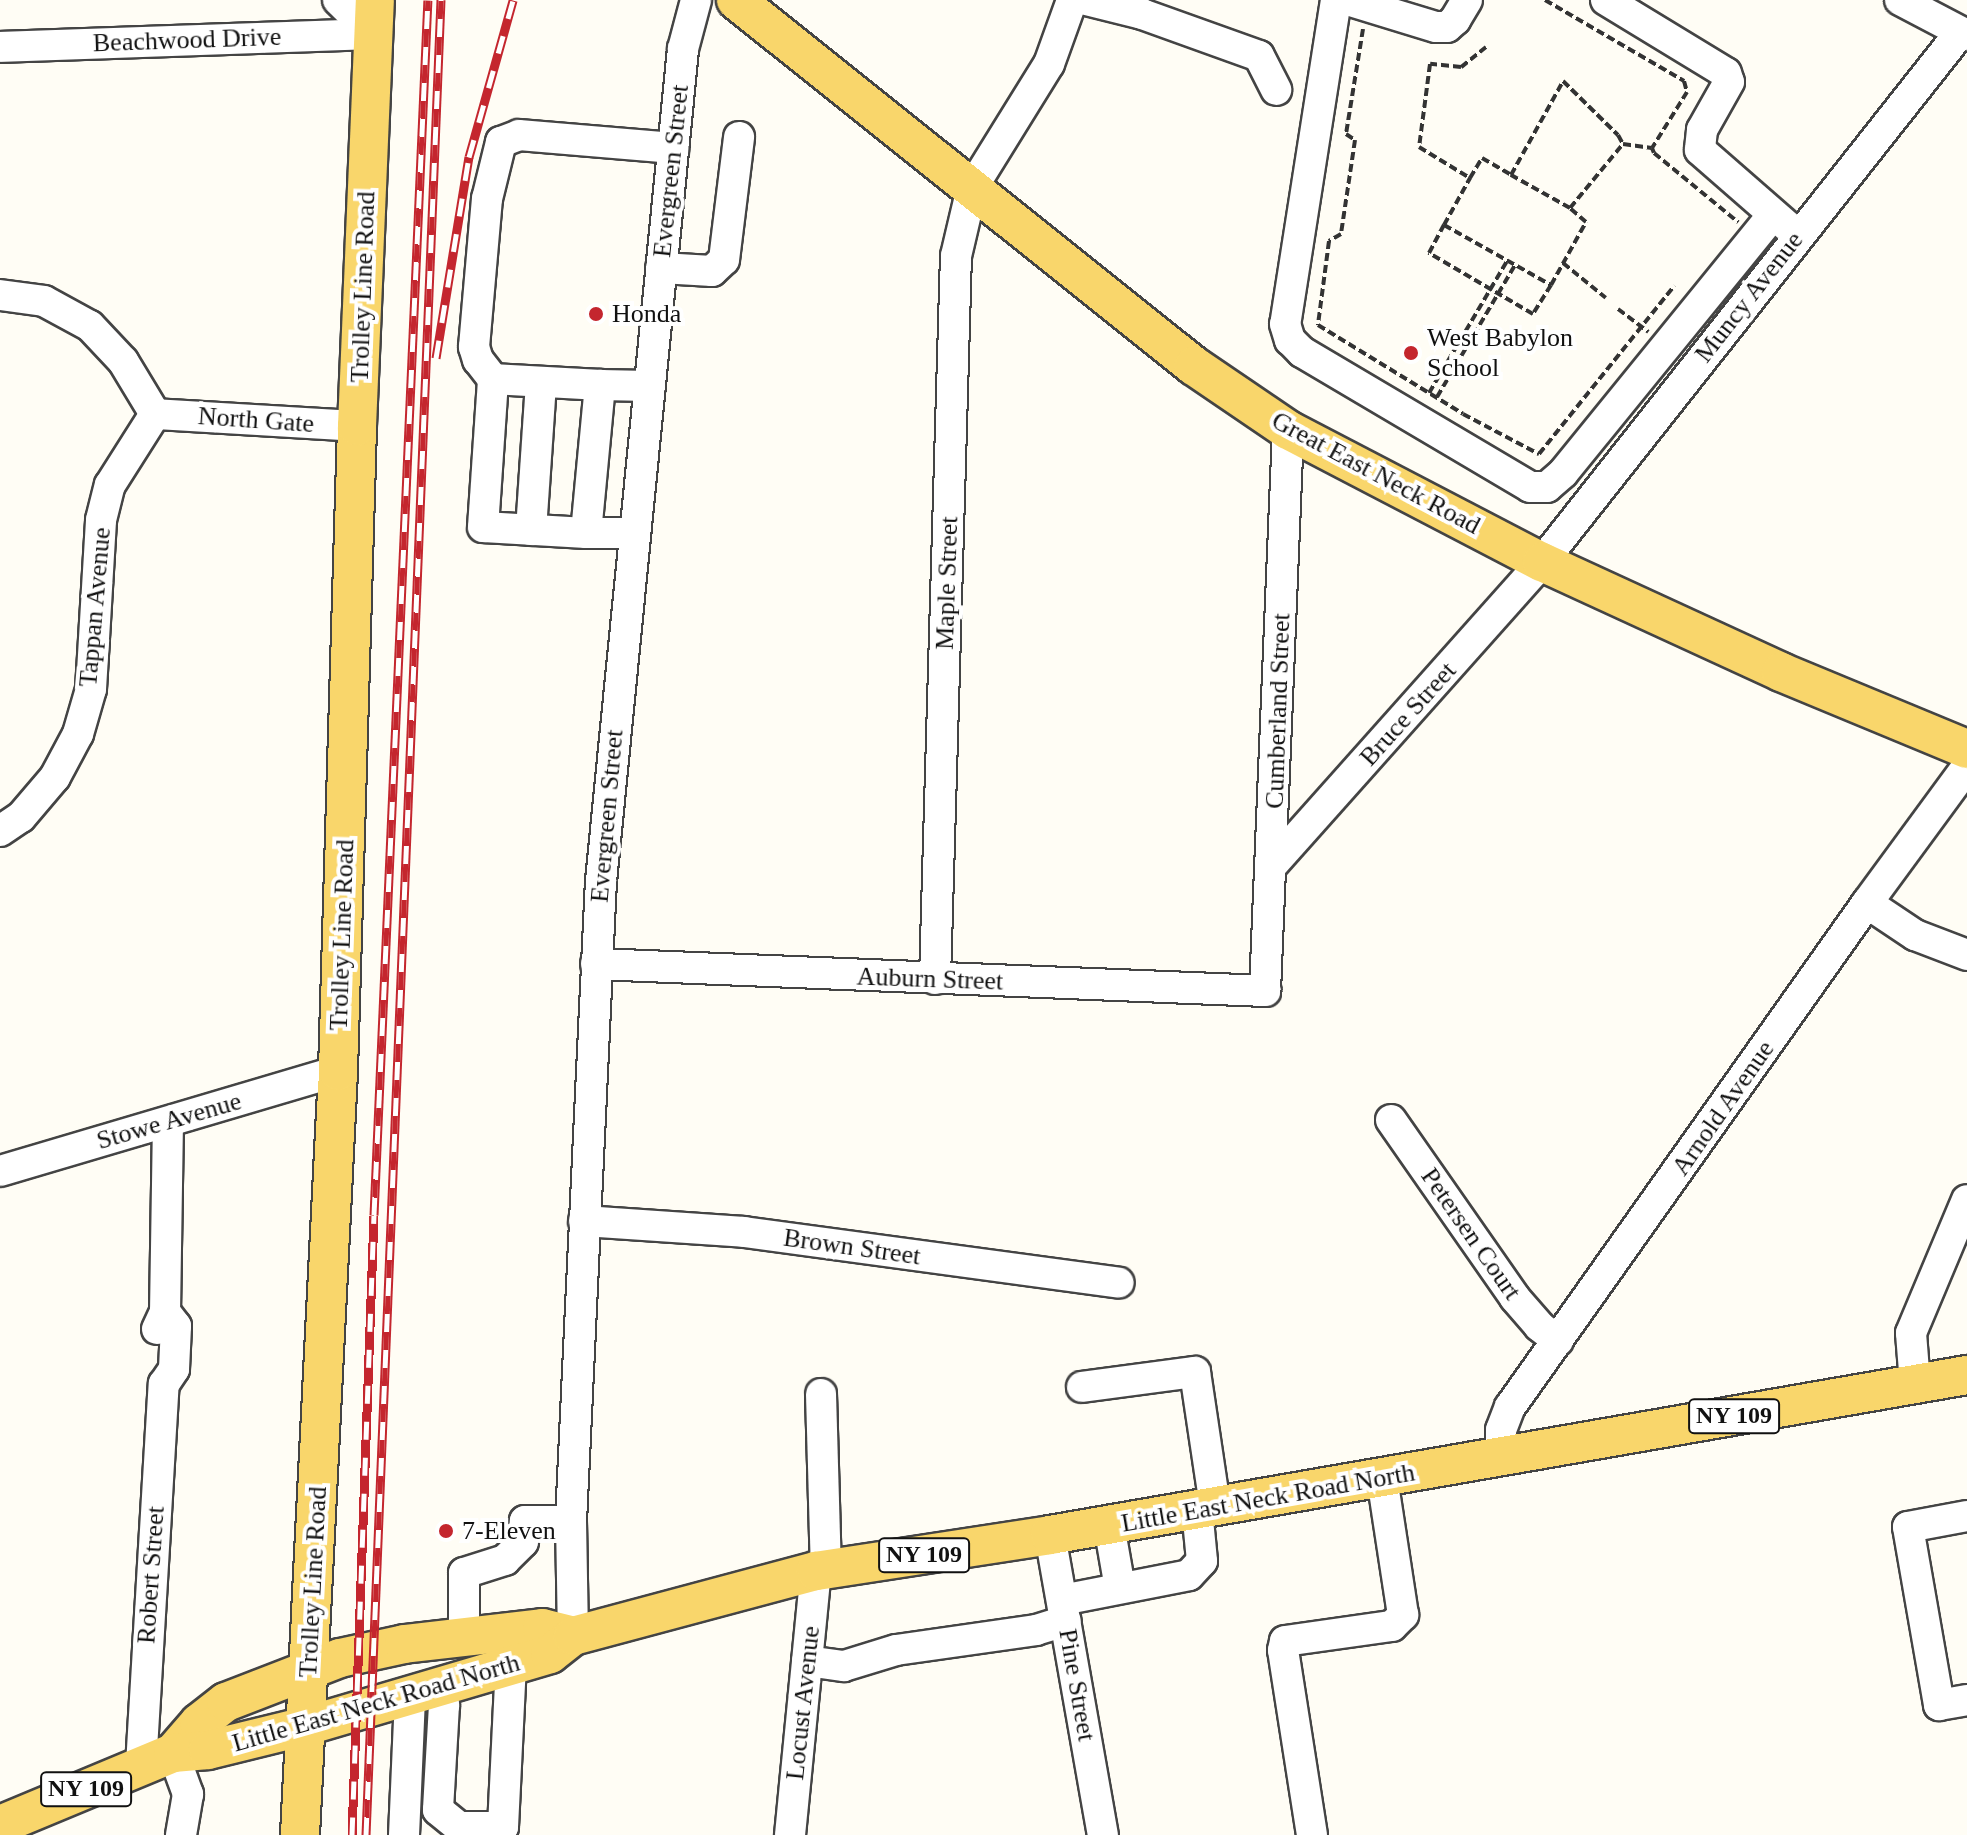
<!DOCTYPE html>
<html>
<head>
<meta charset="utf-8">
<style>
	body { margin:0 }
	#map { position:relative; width:1967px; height:1835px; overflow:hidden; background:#fffdf5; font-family:"Times New Roman",serif }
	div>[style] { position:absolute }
	.path>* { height:4px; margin-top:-2px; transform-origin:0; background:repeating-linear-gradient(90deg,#333 0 8px,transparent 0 12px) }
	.roads { filter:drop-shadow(2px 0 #444) drop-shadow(-2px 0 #444) drop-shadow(0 2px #444) drop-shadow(0 -2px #444) }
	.minor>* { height:30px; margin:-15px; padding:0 15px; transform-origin:15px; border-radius:15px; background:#fff }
	.major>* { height:38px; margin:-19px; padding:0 19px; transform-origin:19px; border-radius:19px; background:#f9d66b }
	.rail>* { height:9px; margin-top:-4.5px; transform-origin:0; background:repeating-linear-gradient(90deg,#fff 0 18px,#c4262e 0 36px); box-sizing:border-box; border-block:2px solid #c4262e }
	.dots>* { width:22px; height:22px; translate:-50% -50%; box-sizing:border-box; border:4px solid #fff; border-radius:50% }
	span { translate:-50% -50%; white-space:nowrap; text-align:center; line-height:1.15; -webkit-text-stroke:8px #fff; paint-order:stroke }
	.shield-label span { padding:2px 6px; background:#fff; border:2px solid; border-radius:6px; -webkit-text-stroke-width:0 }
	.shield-label { font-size:24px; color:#111; font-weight:700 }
	.street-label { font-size:26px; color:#111 }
	.poi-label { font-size:26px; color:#111 }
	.left { translate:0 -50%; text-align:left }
</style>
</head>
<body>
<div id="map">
	<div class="path">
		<i style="left:1545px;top:0;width:161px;rotate:30.2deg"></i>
		<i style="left:1684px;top:81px;width:11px;rotate:75deg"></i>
		<i style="left:1687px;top:92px;width:66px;rotate:122deg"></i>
		<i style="left:1652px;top:148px;width:5px;rotate:68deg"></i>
		<i style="left:1654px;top:153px;width:109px;rotate:39.4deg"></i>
		<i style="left:1363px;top:29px;width:106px;rotate:99.2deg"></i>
		<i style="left:1346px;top:134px;width:11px;rotate:34deg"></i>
		<i style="left:1355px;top:140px;width:95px;rotate:98.5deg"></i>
		<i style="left:1341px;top:234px;width:14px;rotate:150deg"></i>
		<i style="left:1329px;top:241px;width:85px;rotate:97.5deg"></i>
		<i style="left:1318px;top:325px;width:170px;rotate:31.5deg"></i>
		<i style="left:1463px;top:414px;width:86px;rotate:27.8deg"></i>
		<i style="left:1539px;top:454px;width:216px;rotate:-51.2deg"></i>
		<i style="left:1486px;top:47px;width:32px;rotate:141deg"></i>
		<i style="left:1461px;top:67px;width:31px;rotate:-174deg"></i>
		<i style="left:1430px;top:64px;width:84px;rotate:97.5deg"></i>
		<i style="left:1419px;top:147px;width:60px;rotate:31.3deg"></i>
		<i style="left:1470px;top:178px;width:23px;rotate:-59deg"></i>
		<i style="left:1482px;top:158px;width:34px;rotate:30deg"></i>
		<i style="left:1570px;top:208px;width:68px;rotate:-150.8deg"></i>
		<i style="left:1511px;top:175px;width:107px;rotate:-61deg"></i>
		<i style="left:1563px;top:81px;width:77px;rotate:44.5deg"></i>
		<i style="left:1618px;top:135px;width:10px;rotate:61deg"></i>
		<i style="left:1444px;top:225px;width:54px;rotate:-61deg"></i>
		<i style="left:1563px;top:263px;width:55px;rotate:39.1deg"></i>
		<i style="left:1551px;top:285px;width:34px;rotate:122deg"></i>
		<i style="left:1533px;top:314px;width:121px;rotate:-149.6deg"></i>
		<i style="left:1429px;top:253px;width:32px;rotate:-62deg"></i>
		<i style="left:1444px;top:225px;width:123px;rotate:29.3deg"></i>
		<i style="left:1551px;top:285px;width:72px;rotate:-60.9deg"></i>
		<i style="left:1586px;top:222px;width:21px;rotate:-139deg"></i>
		<i style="left:1570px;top:208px;width:83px;rotate:-50.4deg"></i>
		<i style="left:1623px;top:144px;width:29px;rotate:8deg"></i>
		<i style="left:1618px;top:309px;width:38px;rotate:37deg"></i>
		<i style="left:1429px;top:393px;width:153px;rotate:-59.4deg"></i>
		<i style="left:1437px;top:397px;width:153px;rotate:-59.4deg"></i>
	</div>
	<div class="roads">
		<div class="minor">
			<i style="left:338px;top:0;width:49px;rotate:44.2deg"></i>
			<i style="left:1086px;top:0;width:58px;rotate:14deg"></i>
			<i style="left:1142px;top:14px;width:124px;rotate:19.7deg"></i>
			<i style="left:1259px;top:56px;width:38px;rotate:63deg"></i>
			<i style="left:1336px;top:0;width:328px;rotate:98.9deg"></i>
			<i style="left:1285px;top:324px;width:17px;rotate:73deg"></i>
			<i style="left:1290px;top:340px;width:17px;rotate:45deg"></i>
			<i style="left:1302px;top:352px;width:265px;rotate:30.6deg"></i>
			<i style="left:1530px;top:487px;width:17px"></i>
			<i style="left:1547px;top:487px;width:21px;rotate:-41deg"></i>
			<i style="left:1563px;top:473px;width:333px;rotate:-50.9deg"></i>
			<i style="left:1347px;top:0;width:93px;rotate:16.9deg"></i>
			<i style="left:1436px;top:27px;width:11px"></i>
			<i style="left:1447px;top:27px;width:11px;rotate:-41deg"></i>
			<i style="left:1455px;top:20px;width:23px;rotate:-59deg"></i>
			<i style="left:1606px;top:0;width:140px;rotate:31.3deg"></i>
			<i style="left:1726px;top:73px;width:9px;rotate:72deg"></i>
			<i style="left:1729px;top:82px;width:55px;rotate:119.4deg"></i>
			<i style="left:1702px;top:130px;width:20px;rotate:96deg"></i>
			<i style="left:1700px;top:150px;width:116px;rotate:41.1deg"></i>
			<i style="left:1900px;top:0;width:76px;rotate:27.6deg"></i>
			<i style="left:0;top:47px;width:373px;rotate:-2deg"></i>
			<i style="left:661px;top:268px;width:51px;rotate:3.4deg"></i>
			<i style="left:712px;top:271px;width:16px;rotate:-43deg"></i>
			<i style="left:724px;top:260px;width:124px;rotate:-83deg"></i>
			<i style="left:0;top:295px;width:44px;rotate:7.8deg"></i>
			<i style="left:44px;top:301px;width:52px;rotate:28.5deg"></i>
			<i style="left:90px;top:326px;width:48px;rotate:46.7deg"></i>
			<i style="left:123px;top:361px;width:62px;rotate:58.9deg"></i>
			<i style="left:493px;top:379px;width:24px;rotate:-128deg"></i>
			<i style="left:478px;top:360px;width:14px;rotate:-107deg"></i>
			<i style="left:474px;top:347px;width:149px;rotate:-85deg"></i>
			<i style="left:487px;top:199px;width:59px;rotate:-76.2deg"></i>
			<i style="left:501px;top:142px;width:19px;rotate:-21deg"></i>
			<i style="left:519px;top:135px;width:155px;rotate:4.8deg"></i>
			<i style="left:155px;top:414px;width:202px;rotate:3.4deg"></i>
			<i style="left:531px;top:530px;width:148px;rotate:-86.1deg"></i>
			<i style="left:586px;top:533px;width:103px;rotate:-176.7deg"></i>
			<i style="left:483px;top:527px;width:148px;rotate:-86.1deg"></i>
			<i style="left:493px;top:379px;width:107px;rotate:3.2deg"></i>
			<i style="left:634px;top:533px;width:48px;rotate:180deg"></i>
			<i style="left:586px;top:533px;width:149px;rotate:-84.6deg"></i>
			<i style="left:600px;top:385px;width:50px;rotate:1.1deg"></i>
			<i style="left:0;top:831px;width:25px;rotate:-34deg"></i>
			<i style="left:21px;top:817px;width:52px;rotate:-49.6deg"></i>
			<i style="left:55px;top:777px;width:49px;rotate:-61.9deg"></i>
			<i style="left:78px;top:734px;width:47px;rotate:-73.9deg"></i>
			<i style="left:91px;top:689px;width:169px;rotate:-86.6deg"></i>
			<i style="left:101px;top:520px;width:36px;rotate:-76deg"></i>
			<i style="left:110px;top:485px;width:84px;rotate:-57.6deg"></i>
			<i style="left:1273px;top:864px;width:404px;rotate:-48.3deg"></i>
			<i style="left:1542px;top:562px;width:673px;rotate:-51.7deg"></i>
			<i style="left:1867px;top:903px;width:58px;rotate:33.7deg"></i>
			<i style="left:1915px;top:935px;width:56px;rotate:21deg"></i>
			<i style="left:596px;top:964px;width:670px;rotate:2.31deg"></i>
			<i style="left:1265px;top:991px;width:561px;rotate:-87.65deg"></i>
			<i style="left:935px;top:979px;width:723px;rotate:-88.34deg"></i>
			<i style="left:956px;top:256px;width:70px;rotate:-76.8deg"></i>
			<i style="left:972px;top:188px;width:146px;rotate:-58.2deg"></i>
			<i style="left:1049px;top:64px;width:68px;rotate:-70.2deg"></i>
			<i style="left:1391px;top:1120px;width:217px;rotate:55.1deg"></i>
			<i style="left:1515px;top:1298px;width:37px;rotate:49deg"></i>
			<i style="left:1539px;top:1326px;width:24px;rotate:38deg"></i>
			<i style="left:0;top:1171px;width:352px;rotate:-16.5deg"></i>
			<i style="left:584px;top:1221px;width:160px;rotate:3.9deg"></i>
			<i style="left:744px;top:1232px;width:378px;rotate:7.7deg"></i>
			<i style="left:157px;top:1329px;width:19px;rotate:-65deg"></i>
			<i style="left:165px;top:1312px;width:189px;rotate:-89.1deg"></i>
			<i style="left:1915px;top:1384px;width:51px;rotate:-94.5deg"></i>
			<i style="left:1911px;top:1333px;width:144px;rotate:-67.2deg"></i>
			<i style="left:1082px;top:1387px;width:114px;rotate:-7.6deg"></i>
			<i style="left:1195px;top:1372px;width:135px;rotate:81.5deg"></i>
			<i style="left:821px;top:1394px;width:176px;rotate:88.4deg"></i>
			<i style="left:1501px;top:1457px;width:27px;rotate:-90deg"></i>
			<i style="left:1501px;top:1430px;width:25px;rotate:-69deg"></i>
			<i style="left:1510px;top:1407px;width:618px;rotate:-54.69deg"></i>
			<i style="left:1867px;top:903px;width:169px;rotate:-53.7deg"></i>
			<i style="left:1967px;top:1516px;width:60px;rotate:169.4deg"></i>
			<i style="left:1908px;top:1527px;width:181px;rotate:80.1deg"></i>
			<i style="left:1939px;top:1705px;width:28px;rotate:-10deg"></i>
			<i style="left:1109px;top:1525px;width:64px;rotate:80.1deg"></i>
			<i style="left:1050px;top:1535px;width:305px;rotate:80deg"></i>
			<i style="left:1062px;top:1600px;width:129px;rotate:-11.1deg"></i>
			<i style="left:1189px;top:1575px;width:19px;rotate:-47deg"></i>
			<i style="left:1202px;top:1561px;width:52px;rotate:-95.5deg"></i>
			<i style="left:464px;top:1636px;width:63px;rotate:-90deg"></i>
			<i style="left:464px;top:1573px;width:43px;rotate:-17.6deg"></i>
			<i style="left:505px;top:1560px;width:25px;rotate:-45deg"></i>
			<i style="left:523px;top:1542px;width:21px;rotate:-85deg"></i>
			<i style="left:525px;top:1521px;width:46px"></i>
			<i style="left:573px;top:1636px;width:115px;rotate:-91deg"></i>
			<i style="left:571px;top:1521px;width:641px;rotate:-87.32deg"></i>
			<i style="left:601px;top:881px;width:836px;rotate:-84.37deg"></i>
			<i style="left:683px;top:49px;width:51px;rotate:-75.1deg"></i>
			<i style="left:807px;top:1661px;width:37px;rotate:8deg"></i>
			<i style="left:844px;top:1666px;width:54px;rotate:-17.1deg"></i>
			<i style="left:896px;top:1650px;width:141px;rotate:-8.1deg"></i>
			<i style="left:1036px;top:1630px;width:31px;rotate:-17deg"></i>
			<i style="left:439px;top:1687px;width:19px;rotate:74deg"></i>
			<i style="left:444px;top:1705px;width:105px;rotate:93.3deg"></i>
			<i style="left:438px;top:1810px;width:27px;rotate:39deg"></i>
			<i style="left:459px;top:1827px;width:44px"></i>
			<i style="left:503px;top:1827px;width:161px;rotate:-87.2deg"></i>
			<i style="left:173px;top:1753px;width:44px;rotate:69.9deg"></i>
			<i style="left:188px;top:1794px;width:42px;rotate:99.7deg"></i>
			<i style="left:141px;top:1766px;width:383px;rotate:-86.6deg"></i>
			<i style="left:164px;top:1384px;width:18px;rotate:-56deg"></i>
			<i style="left:174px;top:1369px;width:43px;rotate:-87.3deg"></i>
			<i style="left:176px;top:1326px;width:18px;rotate:-128deg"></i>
			<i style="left:404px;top:1835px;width:140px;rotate:-87.5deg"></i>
			<i style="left:790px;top:1835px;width:265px;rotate:-84.4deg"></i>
			<i style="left:1312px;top:1835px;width:187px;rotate:-98.9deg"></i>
			<i style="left:1283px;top:1650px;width:9px;rotate:-77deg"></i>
			<i style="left:1285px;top:1641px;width:108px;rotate:-8deg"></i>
			<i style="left:1392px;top:1626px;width:16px;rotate:-45deg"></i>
			<i style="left:1403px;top:1615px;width:139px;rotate:-98.7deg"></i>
		</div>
		<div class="major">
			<i style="left:736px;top:0;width:586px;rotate:38.63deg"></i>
			<i style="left:1194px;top:366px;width:114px;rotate:34.2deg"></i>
			<i style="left:1288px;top:430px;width:286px;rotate:27.5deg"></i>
			<i style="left:1542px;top:562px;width:263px;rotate:24.7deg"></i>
			<i style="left:1781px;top:672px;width:201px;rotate:22.5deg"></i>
			<i style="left:173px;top:1753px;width:40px;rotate:-49deg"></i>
			<i style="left:199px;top:1723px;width:34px;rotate:-38deg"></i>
			<i style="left:226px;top:1702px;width:122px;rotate:-21.1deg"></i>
			<i style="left:340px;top:1658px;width:66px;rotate:-12.3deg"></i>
			<i style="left:404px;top:1644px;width:139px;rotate:-6.6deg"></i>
			<i style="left:542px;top:1628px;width:32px;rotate:14deg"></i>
			<i style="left:0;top:1825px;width:187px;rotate:-22.6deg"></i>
			<i style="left:173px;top:1753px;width:35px;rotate:-5deg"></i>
			<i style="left:208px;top:1750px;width:101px;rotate:-13.8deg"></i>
			<i style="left:306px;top:1726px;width:254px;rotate:-16.4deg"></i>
			<i style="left:550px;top:1654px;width:29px;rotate:-38deg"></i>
			<i style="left:573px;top:1636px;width:252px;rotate:-15deg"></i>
			<i style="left:816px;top:1571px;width:237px;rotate:-8.7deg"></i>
			<i style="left:1050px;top:1535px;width:931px;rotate:-9.9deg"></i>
			<i style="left:300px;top:1835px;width:765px;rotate:-87.15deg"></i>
			<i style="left:338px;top:1071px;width:645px;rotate:-88.31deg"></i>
			<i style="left:357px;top:426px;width:426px;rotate:-87.6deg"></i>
		</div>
	</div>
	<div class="rail">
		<i style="left:436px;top:358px;width:204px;rotate:-80.7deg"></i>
		<i style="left:469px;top:157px;width:163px;rotate:-74.3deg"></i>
		<i style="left:352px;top:1835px;width:620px;rotate:-87.97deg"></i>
		<i style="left:374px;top:1215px;width:1216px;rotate:-87.46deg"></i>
		<i style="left:366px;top:1835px;width:1837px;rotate:-87.66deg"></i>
	</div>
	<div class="dots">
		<i style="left:596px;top:314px;background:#c4262e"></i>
		<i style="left:1411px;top:353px;background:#c4262e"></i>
		<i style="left:446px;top:1531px;background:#c4262e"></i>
	</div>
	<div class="shield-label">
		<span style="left:1734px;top:1416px">NY 109</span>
		<span style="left:924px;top:1555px">NY 109</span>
		<span style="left:86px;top:1789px">NY 109</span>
	</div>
	<div class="street-label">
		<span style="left:187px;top:40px;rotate:-2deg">Beachwood Drive</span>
		<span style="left:671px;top:171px;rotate:-84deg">Evergreen Street</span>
		<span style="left:363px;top:287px;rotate:-88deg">Trolley Line Road</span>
		<span style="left:1749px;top:297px;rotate:-52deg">Muncy Avenue</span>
		<span style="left:256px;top:420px;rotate:4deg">North Gate</span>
		<span style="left:1376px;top:473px;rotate:28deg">Great East Neck Road</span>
		<span style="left:947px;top:583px;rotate:-88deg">Maple Street</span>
		<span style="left:95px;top:607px;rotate:-85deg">Tappan Avenue</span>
		<span style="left:1278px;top:711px;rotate:-88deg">Cumberland Street</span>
		<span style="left:1408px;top:714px;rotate:-48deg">Bruce Street</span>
		<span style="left:607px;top:816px;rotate:-85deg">Evergreen Street</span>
		<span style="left:342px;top:935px;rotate:-88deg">Trolley Line Road</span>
		<span style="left:930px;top:979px;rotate:2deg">Auburn Street</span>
		<span style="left:1723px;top:1108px;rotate:-55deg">Arnold Avenue</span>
		<span style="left:169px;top:1121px;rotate:-16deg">Stowe Avenue</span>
		<span style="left:1471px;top:1234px;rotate:55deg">Petersen Court</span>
		<span style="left:852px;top:1247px;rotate:8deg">Brown Street</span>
		<span style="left:1268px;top:1498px;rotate:-10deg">Little East Neck Road North</span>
		<span style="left:151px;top:1575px;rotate:-86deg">Robert Street</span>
		<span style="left:313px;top:1582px;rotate:-87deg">Trolley Line Road</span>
		<span style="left:1077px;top:1685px;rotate:80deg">Pine Street</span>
		<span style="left:376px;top:1703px;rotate:-16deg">Little East Neck Road North</span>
		<span style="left:803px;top:1703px;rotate:-84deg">Locust Avenue</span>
	</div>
	<div class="poi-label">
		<span class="left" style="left:612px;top:314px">Honda</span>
		<span class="left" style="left:1427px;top:353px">West Babylon<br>School</span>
		<span class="left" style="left:462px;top:1531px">7-Eleven</span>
	</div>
</div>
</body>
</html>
